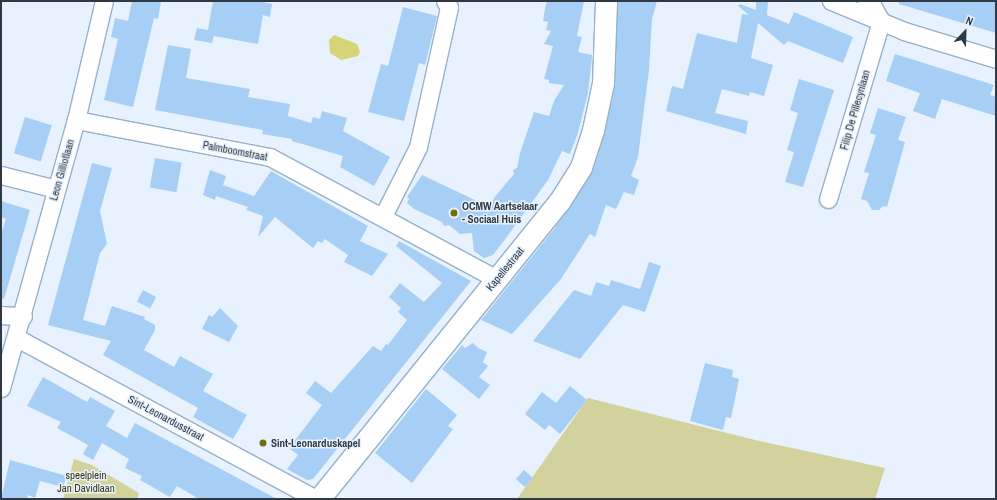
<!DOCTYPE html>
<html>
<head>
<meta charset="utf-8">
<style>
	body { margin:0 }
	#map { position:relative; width:997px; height:500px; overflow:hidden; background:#e7f2fe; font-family:"Archivo Narrow",sans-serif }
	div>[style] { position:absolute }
	.green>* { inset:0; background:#d3d29c }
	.water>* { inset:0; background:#d7d378 }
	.building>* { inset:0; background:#a7cef4; transform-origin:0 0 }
	.roads { filter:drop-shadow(1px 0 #95b0ca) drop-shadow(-1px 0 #95b0ca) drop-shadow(0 1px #95b0ca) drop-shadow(0 -1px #95b0ca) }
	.minor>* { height:17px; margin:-8.5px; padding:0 8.5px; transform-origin:8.5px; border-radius:8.5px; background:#fff }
	.tertiary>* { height:21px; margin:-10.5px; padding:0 10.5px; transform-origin:10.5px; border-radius:10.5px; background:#fff }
	.dots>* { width:11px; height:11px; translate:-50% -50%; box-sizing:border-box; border:2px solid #e7f2fe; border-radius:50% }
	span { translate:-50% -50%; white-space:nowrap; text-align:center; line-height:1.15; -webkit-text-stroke:3px #e7f2fe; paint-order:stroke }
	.street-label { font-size:11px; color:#2e3943 }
	.poi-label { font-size:11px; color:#2e3943; font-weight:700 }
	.left { translate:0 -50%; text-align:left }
	.park-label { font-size:11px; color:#393710 }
	.frame { position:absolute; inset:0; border:2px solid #2e3943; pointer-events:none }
	.north { position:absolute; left:945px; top:12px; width:40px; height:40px; -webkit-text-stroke:3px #e7f2fe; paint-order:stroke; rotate:23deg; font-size:11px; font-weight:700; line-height:16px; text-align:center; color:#2e3943 }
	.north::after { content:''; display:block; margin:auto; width:14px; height:18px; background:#2e3943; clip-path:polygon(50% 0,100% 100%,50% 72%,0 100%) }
</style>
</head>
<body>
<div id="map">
	<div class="green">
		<i style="clip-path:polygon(588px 398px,755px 440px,885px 468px,875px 499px,517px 499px)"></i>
		<i style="clip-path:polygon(74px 459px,92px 465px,139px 493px,137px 499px,63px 499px)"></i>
	</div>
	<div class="water">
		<i style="clip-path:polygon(334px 35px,357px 44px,360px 52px,358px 56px,341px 60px,330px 53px,329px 40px)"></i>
	</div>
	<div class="building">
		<i style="clip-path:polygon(132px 1px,161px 1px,158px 19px,154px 18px,133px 107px,104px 100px,118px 39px,111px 37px,115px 18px,128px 21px)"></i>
		<i style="clip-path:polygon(213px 1px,259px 1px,272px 4px,270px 17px,263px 15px,258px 44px,214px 36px,212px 43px,194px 40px,197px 28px,208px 30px)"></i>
		<i style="clip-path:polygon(549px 1px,584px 1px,577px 36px,582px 37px,578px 52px,592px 55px,592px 57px,588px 93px,578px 133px,570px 154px,562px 151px,548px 180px,506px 238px,493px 255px,484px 258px,474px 251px,472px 233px,460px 234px,449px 225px,444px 226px,442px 222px,414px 209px,407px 203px,409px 199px,407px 197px,422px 175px,477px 201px,488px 213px,494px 198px,514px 174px,513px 170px,517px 168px,520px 153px,534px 112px,549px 116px,554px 101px,564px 85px,549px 83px,549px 80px,544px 79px,553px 46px,544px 44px,551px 31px,546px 30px,548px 22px,543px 21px,546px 3px)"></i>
		<i style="clip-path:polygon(618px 1px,657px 1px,652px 19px,649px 70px,638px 157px,631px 176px,639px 180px,634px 195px,624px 192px,616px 209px,606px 205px,595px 237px,590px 234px,561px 279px,512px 334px,481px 320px,554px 229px,592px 171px,605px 132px,615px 85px)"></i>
		<i style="clip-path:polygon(756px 1px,768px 1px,767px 15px,789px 24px,794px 12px,853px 37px,843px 63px,788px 41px,784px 45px,758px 23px,751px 58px,773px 65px,764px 96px,750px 92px,749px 96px,722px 89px,715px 113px,748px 121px,746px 134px,666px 111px,672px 86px,683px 89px,697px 33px,737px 43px,742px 14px,749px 15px,738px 6px,740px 4px,756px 10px)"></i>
		<i style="clip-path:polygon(899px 1px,996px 1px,996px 33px,899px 4px)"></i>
		<i style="clip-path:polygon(403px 7px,437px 16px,425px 65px,419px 63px,404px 121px,368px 112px,381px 64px,388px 66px)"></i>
		<i style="clip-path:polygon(168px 45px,191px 49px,186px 78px,250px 89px,248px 97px,290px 104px,288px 116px,311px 123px,313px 117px,320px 119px,322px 111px,347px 118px,343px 131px,390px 157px,374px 186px,340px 167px,343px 156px,292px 141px,292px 139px,262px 134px,263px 130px,155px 110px)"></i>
		<i style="clip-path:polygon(895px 54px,994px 85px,990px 95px,996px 97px,996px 116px,942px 99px,935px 119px,913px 111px,920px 93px,886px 81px)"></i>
		<i style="clip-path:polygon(799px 79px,834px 90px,803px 187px,785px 182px,794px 152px,787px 150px,798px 113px,790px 110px)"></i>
		<i style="clip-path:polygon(878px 108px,906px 117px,898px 140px,905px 142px,887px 207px,883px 206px,879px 210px,872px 210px,867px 201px,861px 199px,869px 173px,864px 172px,876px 135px,870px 133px)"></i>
		<i style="left:25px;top:117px;width:28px;height:38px;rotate:17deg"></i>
		<i style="left:155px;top:158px;width:27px;height:30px;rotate:10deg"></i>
		<i style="clip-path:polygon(92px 163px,112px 168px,100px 211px,107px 244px,100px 253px,83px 320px,105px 326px,112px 306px,145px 317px,144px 319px,155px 325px,155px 330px,144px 350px,174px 367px,180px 356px,213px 374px,203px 391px,247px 415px,233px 439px,193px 417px,198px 408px,103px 355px,111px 341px,48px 325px)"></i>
		<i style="clip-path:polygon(210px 170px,226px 176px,223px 185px,254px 196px,271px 171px,368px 226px,360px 241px,388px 254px,372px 276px,344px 262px,348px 255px,325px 239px,322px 243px,318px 241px,313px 248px,275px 217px,258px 237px,263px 216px,246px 210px,248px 207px,216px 196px,215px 200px,203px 195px)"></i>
		<i style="clip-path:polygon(1px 201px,30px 210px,4px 299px,1px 298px,1px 235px,6px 219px,1px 217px)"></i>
		<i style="clip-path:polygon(399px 241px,471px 281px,313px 479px,307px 480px,287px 469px,298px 455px,289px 448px,322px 405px,306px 393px,315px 381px,331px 393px,373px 346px,381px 351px,386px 344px,388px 345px,407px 320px,398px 312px,401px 308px,389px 297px,400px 283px,424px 302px,442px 283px,396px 246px)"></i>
		<i style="clip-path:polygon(649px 262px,661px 266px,645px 312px,623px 305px,580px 359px,533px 341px,574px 290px,591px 296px,596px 282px,609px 286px,611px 280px,640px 289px)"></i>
		<i style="left:143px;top:290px;width:15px;height:13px;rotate:28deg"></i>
		<i style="clip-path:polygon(220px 308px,238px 326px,229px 342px,202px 329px,209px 315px,212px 317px)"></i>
		<i style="clip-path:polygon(473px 343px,478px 348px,487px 352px,483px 362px,488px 366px,479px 377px,490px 385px,479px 399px,442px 369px,462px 345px,465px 348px)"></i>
		<i style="clip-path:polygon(705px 363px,733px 370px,732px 377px,739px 379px,731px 418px,726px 417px,723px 430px,690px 421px)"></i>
		<i style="clip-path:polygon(43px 377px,87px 402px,90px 397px,115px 411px,106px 426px,127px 438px,135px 423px,277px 499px,199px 499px,177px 486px,170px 497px,140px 480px,142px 476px,125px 468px,129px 459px,102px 443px,93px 460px,83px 454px,88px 445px,57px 428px,61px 422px,27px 406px)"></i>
		<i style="clip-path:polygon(570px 386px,587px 400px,560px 434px,549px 425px,545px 430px,525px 414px,542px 392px,556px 403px)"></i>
		<i style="clip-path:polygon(426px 389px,457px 415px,448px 426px,453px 429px,412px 483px,375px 453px)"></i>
		<i style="clip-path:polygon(10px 460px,67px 476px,63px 487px,40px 481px,35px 498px,28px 495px,27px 499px,1px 499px)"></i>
		<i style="left:524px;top:470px;width:12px;height:12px;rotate:42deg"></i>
	</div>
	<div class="roads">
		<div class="minor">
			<i style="left:831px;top:1px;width:79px;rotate:22.3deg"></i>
			<i style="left:904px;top:31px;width:96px;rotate:16.9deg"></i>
			<i style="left:866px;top:1px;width:7px;rotate:34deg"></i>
			<i style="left:872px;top:5px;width:18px;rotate:61deg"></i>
			<i style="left:76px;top:120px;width:197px;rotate:10.8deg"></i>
			<i style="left:270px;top:157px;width:258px;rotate:28.3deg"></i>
			<i style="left:1px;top:175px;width:57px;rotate:14.3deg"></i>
			<i style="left:828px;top:199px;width:186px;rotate:-73.4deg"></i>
			<i style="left:383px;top:216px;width:77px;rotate:-63.1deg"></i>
			<i style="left:418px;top:147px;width:143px;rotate:-77.5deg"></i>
			<i style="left:449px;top:7px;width:7px;rotate:-124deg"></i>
			<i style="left:1px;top:315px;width:22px;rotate:3deg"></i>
			<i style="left:17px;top:338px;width:340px;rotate:28.3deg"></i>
			<i style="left:1px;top:388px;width:278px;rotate:-74.4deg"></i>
			<i style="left:76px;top:120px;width:122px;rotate:-76.8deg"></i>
		</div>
		<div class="tertiary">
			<i style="left:319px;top:499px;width:382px;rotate:-51.1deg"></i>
			<i style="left:559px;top:202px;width:41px;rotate:-57.8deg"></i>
			<i style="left:581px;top:167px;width:39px;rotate:-72deg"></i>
			<i style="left:593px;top:130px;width:48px;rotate:-78deg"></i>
			<i style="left:603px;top:83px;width:82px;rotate:-87.9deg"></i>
		</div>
	</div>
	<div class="dots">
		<i style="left:454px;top:213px;background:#726e0d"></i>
		<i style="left:263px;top:443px;background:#726e0d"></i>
	</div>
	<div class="street-label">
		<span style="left:855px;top:110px;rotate:-74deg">Filip De Pillecynlaan</span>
		<span style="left:235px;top:151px;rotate:11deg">Palmboomstraat</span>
		<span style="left:62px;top:170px;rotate:-74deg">Leon Gilliotlaan</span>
		<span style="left:505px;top:269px;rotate:-51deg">Kapellestraat</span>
		<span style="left:166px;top:418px;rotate:28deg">Sint-Leonardusstraat</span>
	</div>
	<div class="poi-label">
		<span class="left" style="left:462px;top:213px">OCMW Aartselaar<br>- Sociaal Huis</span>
		<span class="left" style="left:271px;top:443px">Sint-Leonarduskapel</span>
	</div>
	<div class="park-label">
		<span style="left:86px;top:482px">speelplein<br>Jan Davidlaan</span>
	</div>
	<div class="frame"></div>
	<div class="north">N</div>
</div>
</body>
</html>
